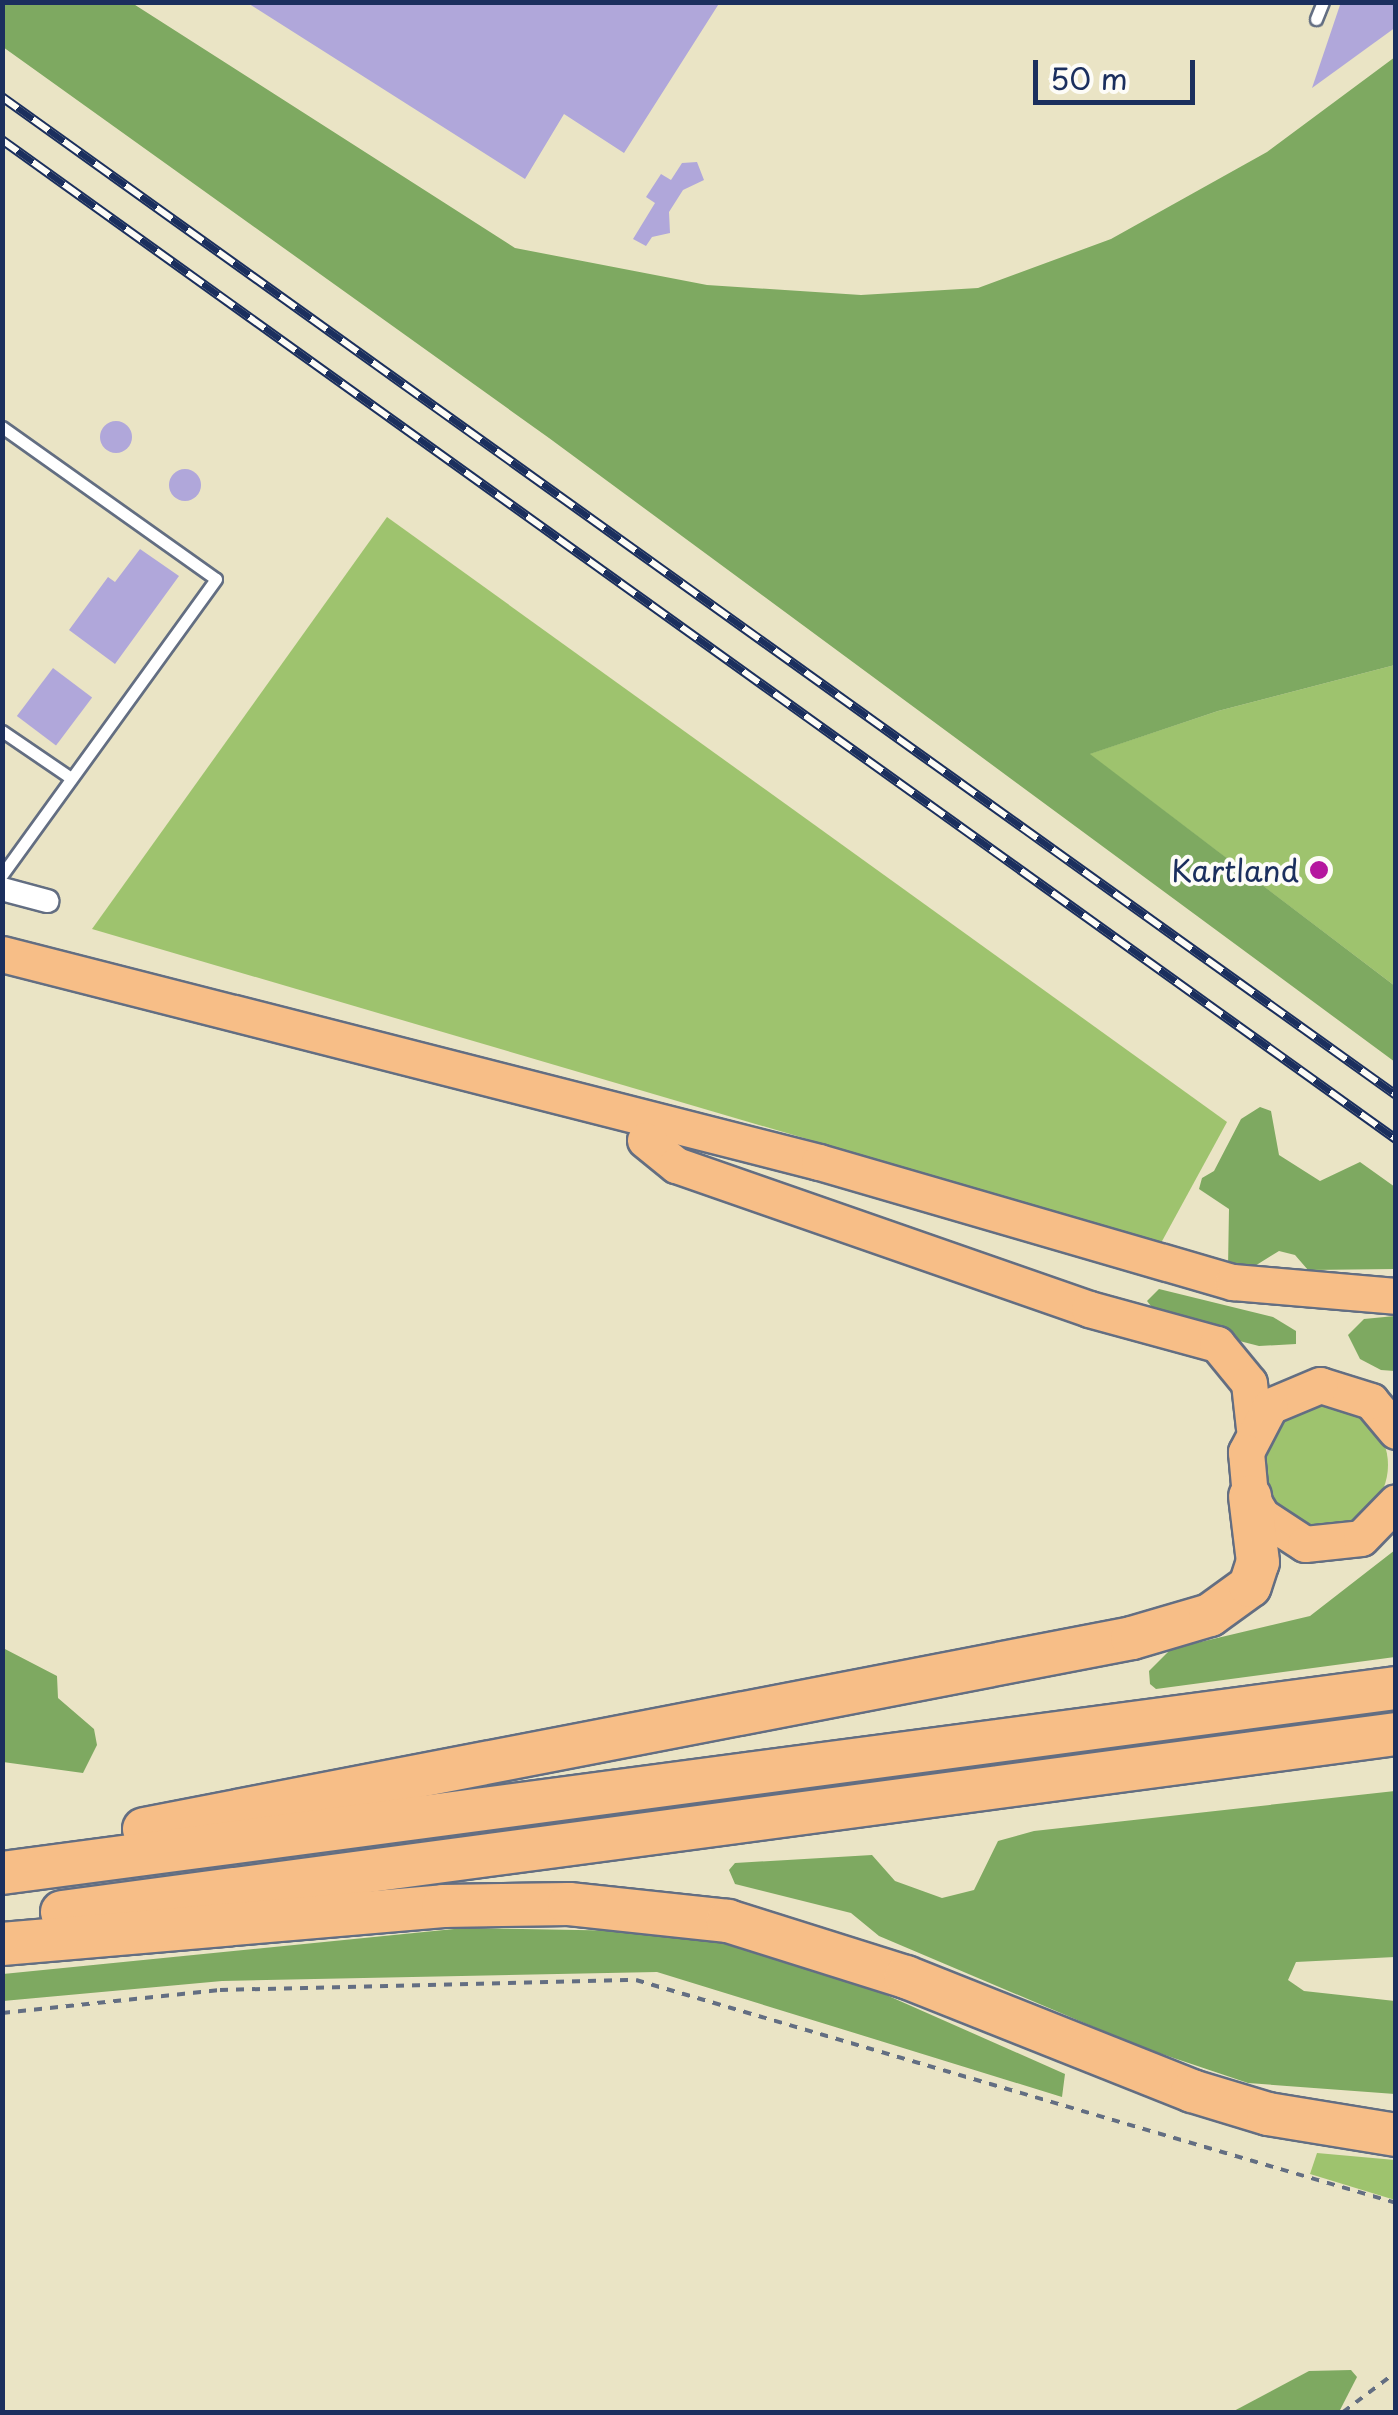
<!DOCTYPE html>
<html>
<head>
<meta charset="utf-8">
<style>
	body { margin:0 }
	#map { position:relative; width:1398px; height:2415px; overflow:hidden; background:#eae4c5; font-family:"Playpen Sans",sans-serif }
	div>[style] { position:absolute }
	.green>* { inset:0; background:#9ec36e }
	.round { border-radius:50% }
	.forest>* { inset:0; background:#7ea961 }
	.building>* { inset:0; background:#b0a7da; transform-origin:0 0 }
	.path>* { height:4px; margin-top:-2px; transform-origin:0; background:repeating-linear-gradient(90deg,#636e82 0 8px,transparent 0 16px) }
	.roads { filter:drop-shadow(2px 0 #636e82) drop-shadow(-2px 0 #636e82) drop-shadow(0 2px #636e82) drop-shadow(0 -2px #636e82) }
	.lane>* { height:11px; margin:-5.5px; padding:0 5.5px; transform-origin:5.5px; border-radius:5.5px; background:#fff }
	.street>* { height:22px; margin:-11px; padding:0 11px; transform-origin:11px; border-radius:11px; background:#fff }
	.primary>* { height:35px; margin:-17.5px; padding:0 17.5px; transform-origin:17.5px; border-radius:17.5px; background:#f7be87 }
	.highway>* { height:42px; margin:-21px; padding:0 21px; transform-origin:21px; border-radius:21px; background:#f7be87 }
	.rail>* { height:10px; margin-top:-5px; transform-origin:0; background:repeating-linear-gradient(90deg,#fdfcf7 0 19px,#1b2f5e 0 38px); box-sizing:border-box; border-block:2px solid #1b2f5e }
	.dots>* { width:28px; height:28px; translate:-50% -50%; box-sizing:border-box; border:5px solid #fdfcf7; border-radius:50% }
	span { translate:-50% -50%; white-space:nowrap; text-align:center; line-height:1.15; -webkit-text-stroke:8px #fdfcf7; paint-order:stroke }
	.poi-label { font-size:30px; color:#1b2f5e }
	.right { translate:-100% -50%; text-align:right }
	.frame { position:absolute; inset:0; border:5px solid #1b2f5e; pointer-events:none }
	.scale { position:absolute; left:1033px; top:60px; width:162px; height:45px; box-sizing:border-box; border:5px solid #1b2f5e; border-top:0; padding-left:12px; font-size:30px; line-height:35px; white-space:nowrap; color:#1b2f5e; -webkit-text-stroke:8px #fdfcf7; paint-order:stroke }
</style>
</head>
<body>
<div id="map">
	<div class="green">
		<i style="clip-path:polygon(387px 517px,1227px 1122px,1161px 1243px,92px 929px)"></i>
		<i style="clip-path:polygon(1395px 665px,1395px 986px,1089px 754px,1218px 711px)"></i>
		<i class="round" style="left:1264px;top:1403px;width:124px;height:124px"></i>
		<i style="clip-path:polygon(1317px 2153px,1395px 2160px,1395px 2200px,1310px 2174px)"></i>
	</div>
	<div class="forest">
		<i style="clip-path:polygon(3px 2px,132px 3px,515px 248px,707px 285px,861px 295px,978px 288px,1111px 239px,1267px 152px,1395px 57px,1395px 665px,1218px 711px,1090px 754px,1395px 986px,1395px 1062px,549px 438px,3px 47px)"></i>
		<i style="clip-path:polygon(1260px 1107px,1271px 1111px,1279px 1155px,1320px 1181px,1360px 1162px,1395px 1187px,1395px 1269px,1308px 1270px,1295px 1255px,1279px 1251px,1242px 1274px,1228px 1267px,1229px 1209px,1199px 1189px,1202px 1178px,1214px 1171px,1241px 1119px)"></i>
		<i style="clip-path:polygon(1159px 1289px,1273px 1317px,1296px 1331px,1296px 1344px,1259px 1346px,1181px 1326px,1158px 1315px,1147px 1301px)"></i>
		<i style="clip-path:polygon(1395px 1316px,1395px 1371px,1381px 1370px,1360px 1359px,1348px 1335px,1364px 1319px)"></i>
		<i style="clip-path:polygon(1395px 1550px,1395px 1657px,1156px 1689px,1150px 1684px,1149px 1671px,1171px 1649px,1310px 1616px)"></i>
		<i style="clip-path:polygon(3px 1648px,57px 1676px,58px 1698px,94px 1729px,97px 1745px,83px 1773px,3px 1762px)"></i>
		<i style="clip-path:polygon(1395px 1791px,1395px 1957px,1296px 1962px,1288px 1980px,1304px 1991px,1395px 2001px,1395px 2094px,1248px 2083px,1141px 2047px,879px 1936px,851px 1913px,735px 1884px,729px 1870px,735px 1863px,872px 1855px,895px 1881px,942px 1898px,974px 1890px,998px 1841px,1034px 1831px)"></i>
		<i style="clip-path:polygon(464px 1928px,633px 1931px,741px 1944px,875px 1990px,1065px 2074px,1062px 2097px,657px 1972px,222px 1981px,3px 2001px,3px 1974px)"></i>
		<i style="clip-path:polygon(1351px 2370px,1357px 2377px,1339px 2412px,1232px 2412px,1309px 2371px)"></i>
	</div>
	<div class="building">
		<i style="clip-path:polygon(246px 2px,720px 2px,624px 153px,564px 114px,525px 179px)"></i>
		<i style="clip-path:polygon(1341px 2px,1396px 2px,1396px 27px,1312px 88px)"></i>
		<i style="clip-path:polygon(697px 162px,704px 180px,683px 190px,669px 212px,670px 233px,652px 237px,646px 246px,633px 239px,655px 203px,646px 197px,661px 174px,671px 180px,682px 163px)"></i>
		<i class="round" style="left:100px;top:421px;width:32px;height:32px"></i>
		<i class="round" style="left:169px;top:469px;width:32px;height:32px"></i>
		<i style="clip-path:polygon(140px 549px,179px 576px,115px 664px,69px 630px,108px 577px,115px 582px)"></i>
		<i style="left:53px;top:668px;width:49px;height:60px;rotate:37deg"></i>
	</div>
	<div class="path">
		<i style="left:2px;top:2013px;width:219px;rotate:-6deg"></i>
		<i style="left:220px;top:1990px;width:416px;rotate:-1.4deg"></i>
		<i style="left:636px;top:1980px;width:792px;rotate:16.35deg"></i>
		<i style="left:1343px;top:2412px;width:66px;rotate:-37deg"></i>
	</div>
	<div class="roads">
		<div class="lane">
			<i style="left:1316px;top:19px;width:18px;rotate:-68deg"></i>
			<i style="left:2px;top:427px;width:262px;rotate:35.4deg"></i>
			<i style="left:216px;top:579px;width:365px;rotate:125.9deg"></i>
			<i style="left:2px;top:731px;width:83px;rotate:34.3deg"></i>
		</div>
		<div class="street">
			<i style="left:2px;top:889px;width:47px;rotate:14.9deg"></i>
		</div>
		<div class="primary">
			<i style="left:2px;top:954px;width:843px;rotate:14.28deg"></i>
			<i style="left:819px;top:1162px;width:431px;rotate:16.2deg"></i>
			<i style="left:1233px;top:1282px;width:164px;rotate:4.9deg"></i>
			<i style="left:645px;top:1140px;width:40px;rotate:39deg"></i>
			<i style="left:676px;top:1165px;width:437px;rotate:19.2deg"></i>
			<i style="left:1089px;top:1309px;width:133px;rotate:15.3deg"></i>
			<i style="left:1217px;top:1344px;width:50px;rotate:50.6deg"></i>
			<i style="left:1249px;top:1383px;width:45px;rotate:83.7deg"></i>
			<i style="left:1396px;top:1431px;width:39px;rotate:-130deg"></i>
			<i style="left:1371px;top:1401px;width:53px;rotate:-162.6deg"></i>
			<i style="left:1320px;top:1385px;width:54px;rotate:157.2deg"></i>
			<i style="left:1270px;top:1406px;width:52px;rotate:117.6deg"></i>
			<i style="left:1246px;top:1452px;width:44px;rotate:84.8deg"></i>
			<i style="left:1250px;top:1496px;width:23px;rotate:59deg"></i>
			<i style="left:1262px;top:1516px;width:51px;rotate:33.1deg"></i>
			<i style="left:1305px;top:1544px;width:56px;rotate:-6.1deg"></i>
			<i style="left:1361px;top:1538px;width:50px;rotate:-45.8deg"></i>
		</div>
		<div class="highway">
			<i style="left:144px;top:1829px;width:1006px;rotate:-10.94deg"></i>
			<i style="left:1132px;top:1638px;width:81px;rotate:-16.4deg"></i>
			<i style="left:1210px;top:1615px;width:49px;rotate:-35.9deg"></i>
			<i style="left:1250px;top:1586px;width:25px;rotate:-72deg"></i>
			<i style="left:1258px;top:1562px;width:66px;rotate:-96.9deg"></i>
			<i style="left:2px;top:1873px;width:1406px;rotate:-7.56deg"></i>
			<i style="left:62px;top:1912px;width:1346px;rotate:-7.6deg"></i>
			<i style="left:2px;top:1944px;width:443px;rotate:-4.9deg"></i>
			<i style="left:443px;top:1906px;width:126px;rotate:-0.9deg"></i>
			<i style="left:569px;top:1904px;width:160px;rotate:6.1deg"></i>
			<i style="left:728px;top:1921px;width:187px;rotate:17.5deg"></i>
			<i style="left:906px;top:1977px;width:308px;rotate:21.7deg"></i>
			<i style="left:1192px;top:2091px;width:79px;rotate:16.8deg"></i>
			<i style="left:1268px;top:2114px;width:130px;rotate:9.3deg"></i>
		</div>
	</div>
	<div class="rail">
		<i style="left:2px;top:97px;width:1714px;rotate:35.6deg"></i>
		<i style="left:2px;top:140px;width:1715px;rotate:35.63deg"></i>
	</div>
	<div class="dots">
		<i style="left:1319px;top:870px;background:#b5179e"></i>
	</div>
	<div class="poi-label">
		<span class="right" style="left:1299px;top:870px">Kartland</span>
	</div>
	<div class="frame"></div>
	<div class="scale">50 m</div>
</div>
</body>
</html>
